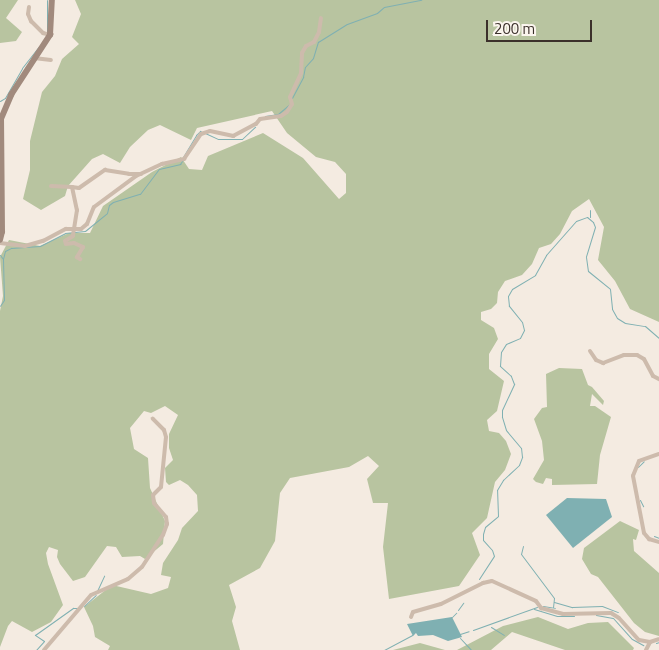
<!DOCTYPE html>
<html>
<head>
<meta charset="utf-8">
<style>
	body { margin:0 }
	#map { position:relative; width:659px; height:650px; overflow:hidden; background:#f4ebe1; font-family:"Titillium Web",sans-serif }
	div>[style] { position:absolute }
	.green>* { inset:0; background:#b8c4a0 }
	.water>* { inset:0; background:#7fb0b2 }
	.stream>* { height:1px; margin:-0.5px; padding:0 0.5px; transform-origin:0.5px; border-radius:0.5px; background:#7fb0b2 }
	.minor>* { height:4px; margin:-2px; padding:0 2px; transform-origin:2px; border-radius:2px; background:#cdbbac }
	.secondary>* { height:5.5px; margin:-2.75px; padding:0 2.75px; transform-origin:2.75px; border-radius:2.75px; background:#a18a7d }
	span { translate:-50% -50%; white-space:nowrap; text-align:center; line-height:1.15; -webkit-text-stroke:4.5px #fbf5ee; paint-order:stroke }
	.scale { position:absolute; left:486px; top:20px; width:106px; height:22px; box-sizing:border-box; border:2px solid #3b302b; border-top:0; padding-left:6px; font-size:15px; line-height:18px; white-space:nowrap; color:#3b302b; -webkit-text-stroke:4px #fbf5ee; paint-order:stroke }
</style>
</head>
<body>
<div id="map">
	<div class="green">
		<i style="clip-path:polygon(0 0,18px 0,6px 18px,22px 32px,16px 41px,0 43px)"></i>
		<i style="clip-path:polygon(75px 0,659px 0,659px 322px,630px 309px,615px 281px,598px 260px,604px 227px,589px 199px,572px 211px,560px 234px,551px 244px,539px 248px,532px 264px,522px 275px,505px 281px,498px 292px,497px 303px,491px 309px,481px 312px,481px 320px,494px 328px,498px 339px,489px 354px,489px 369px,504px 381px,497px 411px,487px 420px,489px 431px,499px 433px,506px 441px,511px 454px,505px 470px,495px 482px,487px 518px,472px 533px,480px 555px,459px 586px,389px 599px,383px 547px,388px 503px,373px 503px,367px 479px,379px 466px,368px 456px,349px 467px,290px 478px,280px 493px,275px 541px,260px 568px,229px 585px,236px 607px,232px 621px,240px 650px,108px 650px,110px 646px,95px 637px,93px 626px,84px 607px,112px 585px,151px 594px,168px 588px,171px 577px,161px 575px,163px 563px,178px 540px,182px 528px,198px 511px,197px 495px,188px 485px,180px 480px,169px 485px,166px 482px,165px 468px,173px 460px,169px 448px,169px 434px,178px 415px,165px 406px,151px 413px,144px 411px,130px 428px,134px 449px,148px 458px,150px 488px,165px 521px,163px 544px,145px 559px,140px 556px,122px 557px,116px 547px,107px 546px,85px 577px,73px 581px,60px 564px,57px 557px,58px 550px,49px 547px,46px 553px,48px 564px,63px 605px,51px 622px,32px 632px,12px 621px,8px 626px,0 647px,0 311px,3px 296px,0 257px,9px 240px,40px 246px,69px 233px,90px 233px,103px 206px,152px 172px,181px 157px,189px 169px,202px 170px,208px 156px,263px 133px,303px 158px,339px 199px,346px 193px,346px 174px,335px 162px,316px 157px,287px 133px,272px 111px,197px 128px,191px 140px,160px 125px,148px 130px,130px 147px,120px 163px,103px 154px,92px 159px,68px 186px,65px 196px,41px 210px,23px 199px,30px 170px,30px 141px,42px 92px,55px 76px,62px 59px,79px 44px,72px 37px,81px 14px)"></i>
		<i style="clip-path:polygon(559px 368px,582px 369px,588px 385px,592px 387px,604px 401px,603px 405px,592px 394px,590px 406px,595px 406px,611px 417px,600px 455px,597px 484px,552px 485px,552px 479px,546px 478px,543px 484px,536px 482px,533px 479px,544px 460px,542px 441px,534px 419px,542px 408px,547px 407px,546px 374px)"></i>
		<i style="clip-path:polygon(620px 521px,639px 530px,636px 540px,633px 539px,634px 551px,659px 573px,659px 636px,645px 632px,634px 623px,598px 577px,591px 574px,582px 559px,584px 548px)"></i>
		<i style="clip-path:polygon(538px 617px,568px 629px,588px 623px,608px 622px,634px 648px,633px 650px,565px 650px,512px 632px,491px 650px,457px 650px,503px 626px)"></i>
		<i style="clip-path:polygon(420px 643px,445px 650px,393px 650px)"></i>
	</div>
	<div class="water">
		<i style="clip-path:polygon(567px 498px,606px 499px,612px 517px,573px 548px,546px 515px)"></i>
		<i style="clip-path:polygon(452px 617px,462px 637px,448px 641px,433px 635px,418px 636px,416px 633px,413px 636px,407px 624px)"></i>
	</div>
	<div class="stream">
		<i style="left:47px;top:31px;width:31px;rotate:-90deg"></i>
		<i style="left:292px;top:98px;width:24px;rotate:-62deg"></i>
		<i style="left:303px;top:77px;width:10px;rotate:-79deg"></i>
		<i style="left:305px;top:67px;width:12px;rotate:-48deg"></i>
		<i style="left:313px;top:58px;width:17px;rotate:-73deg"></i>
		<i style="left:318px;top:42px;width:34px;rotate:-32deg"></i>
		<i style="left:347px;top:24px;width:32px;rotate:-20deg"></i>
		<i style="left:377px;top:13px;width:9px;rotate:-41deg"></i>
		<i style="left:384px;top:7px;width:38px;rotate:-11deg"></i>
		<i style="left:0;top:101px;width:6px;rotate:-31deg"></i>
		<i style="left:5px;top:98px;width:34px;rotate:-60deg"></i>
		<i style="left:22px;top:68px;width:28px;rotate:-52deg"></i>
		<i style="left:265px;top:116px;width:13px;rotate:-9deg"></i>
		<i style="left:278px;top:114px;width:16px;rotate:-40deg"></i>
		<i style="left:205px;top:133px;width:14px;rotate:25deg"></i>
		<i style="left:218px;top:139px;width:24px"></i>
		<i style="left:242px;top:139px;width:18px;rotate:-43deg"></i>
		<i style="left:183px;top:157px;width:26px;rotate:-59deg"></i>
		<i style="left:196px;top:135px;width:6px;rotate:-45deg"></i>
		<i style="left:200px;top:131px;width:2px;rotate:27deg"></i>
		<i style="left:590px;top:217px;width:7px;rotate:-90deg"></i>
		<i style="left:0;top:255px;width:5px;rotate:53deg"></i>
		<i style="left:3px;top:259px;width:41px;rotate:88.6deg"></i>
		<i style="left:4px;top:300px;width:7px;rotate:124deg"></i>
		<i style="left:3px;top:259px;width:8px;rotate:-76deg"></i>
		<i style="left:5px;top:251px;width:7px;rotate:-27deg"></i>
		<i style="left:11px;top:248px;width:29px;rotate:-4deg"></i>
		<i style="left:40px;top:246px;width:28px;rotate:-27deg"></i>
		<i style="left:65px;top:233px;width:20px;rotate:-6deg"></i>
		<i style="left:85px;top:231px;width:28px;rotate:-39deg"></i>
		<i style="left:107px;top:213px;width:8px;rotate:-76deg"></i>
		<i style="left:109px;top:205px;width:5px;rotate:-37deg"></i>
		<i style="left:113px;top:202px;width:28px;rotate:-17deg"></i>
		<i style="left:140px;top:194px;width:31px;rotate:-53deg"></i>
		<i style="left:159px;top:169px;width:22px;rotate:-13deg"></i>
		<i style="left:180px;top:164px;width:4px;rotate:-56deg"></i>
		<i style="left:638px;top:467px;width:8px;rotate:-45deg"></i>
		<i style="left:640px;top:500px;width:7px;rotate:63deg"></i>
		<i style="left:654px;top:536px;width:5px;rotate:22deg"></i>
		<i style="left:523px;top:546px;width:8px;rotate:104deg"></i>
		<i style="left:521px;top:554px;width:55px;rotate:53.1deg"></i>
		<i style="left:554px;top:598px;width:9px;rotate:96deg"></i>
		<i style="left:479px;top:579px;width:27px;rotate:-57deg"></i>
		<i style="left:494px;top:556px;width:6px;rotate:-108deg"></i>
		<i style="left:492px;top:550px;width:13px;rotate:-132deg"></i>
		<i style="left:483px;top:540px;width:6px;rotate:-90deg"></i>
		<i style="left:483px;top:534px;width:7px;rotate:-74deg"></i>
		<i style="left:485px;top:527px;width:17px;rotate:-40deg"></i>
		<i style="left:498px;top:516px;width:26px;rotate:-92deg"></i>
		<i style="left:497px;top:490px;width:12px;rotate:-59deg"></i>
		<i style="left:503px;top:480px;width:22px;rotate:-43deg"></i>
		<i style="left:519px;top:465px;width:9px;rotate:-69deg"></i>
		<i style="left:522px;top:457px;width:9px;rotate:-96deg"></i>
		<i style="left:521px;top:448px;width:23px;rotate:-130deg"></i>
		<i style="left:506px;top:430px;width:14px;rotate:-107deg"></i>
		<i style="left:502px;top:417px;width:7px;rotate:-90deg"></i>
		<i style="left:502px;top:410px;width:29px;rotate:-65deg"></i>
		<i style="left:514px;top:384px;width:9px;rotate:-111deg"></i>
		<i style="left:511px;top:376px;width:15px;rotate:-138deg"></i>
		<i style="left:500px;top:366px;width:14px;rotate:-86deg"></i>
		<i style="left:501px;top:352px;width:9px;rotate:-58deg"></i>
		<i style="left:506px;top:344px;width:15px;rotate:-23deg"></i>
		<i style="left:520px;top:338px;width:9px;rotate:-63deg"></i>
		<i style="left:524px;top:330px;width:8px;rotate:-104deg"></i>
		<i style="left:522px;top:322px;width:21px;rotate:-129deg"></i>
		<i style="left:509px;top:306px;width:10px;rotate:-96deg"></i>
		<i style="left:508px;top:296px;width:8px;rotate:-60deg"></i>
		<i style="left:512px;top:289px;width:27px;rotate:-31deg"></i>
		<i style="left:535px;top:275px;width:23px;rotate:-61deg"></i>
		<i style="left:546px;top:255px;width:45px;rotate:-48.6deg"></i>
		<i style="left:576px;top:221px;width:12px;rotate:-20deg"></i>
		<i style="left:587px;top:217px;width:8px;rotate:40deg"></i>
		<i style="left:593px;top:222px;width:5px;rotate:68deg"></i>
		<i style="left:595px;top:227px;width:31px;rotate:107deg"></i>
		<i style="left:586px;top:257px;width:14px;rotate:82deg"></i>
		<i style="left:588px;top:271px;width:28px;rotate:39deg"></i>
		<i style="left:610px;top:289px;width:20px;rotate:84deg"></i>
		<i style="left:612px;top:309px;width:10px;rotate:61deg"></i>
		<i style="left:617px;top:318px;width:9px;rotate:32deg"></i>
		<i style="left:625px;top:323px;width:20px;rotate:9deg"></i>
		<i style="left:645px;top:326px;width:18px;rotate:41deg"></i>
		<i style="left:97px;top:591px;width:17px;rotate:-65deg"></i>
		<i style="left:554px;top:602px;width:19px;rotate:16deg"></i>
		<i style="left:572px;top:607px;width:30px;rotate:-2deg"></i>
		<i style="left:602px;top:606px;width:17px;rotate:21deg"></i>
		<i style="left:84px;top:606px;width:16px;rotate:-43deg"></i>
		<i style="left:543px;top:606px;width:12px;rotate:9deg"></i>
		<i style="left:534px;top:609px;width:24px;rotate:17deg"></i>
		<i style="left:557px;top:616px;width:17px"></i>
		<i style="left:458px;top:610px;width:9px;rotate:-54deg"></i>
		<i style="left:596px;top:615px;width:17px;rotate:10deg"></i>
		<i style="left:613px;top:618px;width:28px;rotate:48deg"></i>
		<i style="left:632px;top:639px;width:13px;rotate:29deg"></i>
		<i style="left:452px;top:617px;width:6px;rotate:-45deg"></i>
		<i style="left:491px;top:627px;width:15px;rotate:32deg"></i>
		<i style="left:473px;top:630px;width:68px;rotate:-19.8deg"></i>
		<i style="left:460px;top:634px;width:9px;rotate:-18deg"></i>
		<i style="left:460px;top:638px;width:16px;rotate:47deg"></i>
		<i style="left:656px;top:643px;width:3px;rotate:-18deg"></i>
		<i style="left:36px;top:650px;width:12px;rotate:-48deg"></i>
		<i style="left:44px;top:641px;width:11px;rotate:-146deg"></i>
		<i style="left:35px;top:635px;width:47px;rotate:-35.4deg"></i>
		<i style="left:73px;top:608px;width:6px"></i>
		<i style="left:384px;top:650px;width:32px;rotate:-28deg"></i>
	</div>
	<div class="minor">
		<i style="left:29px;top:7px;width:7px;rotate:98deg"></i>
		<i style="left:28px;top:14px;width:8px;rotate:67deg"></i>
		<i style="left:31px;top:21px;width:17px;rotate:45deg"></i>
		<i style="left:43px;top:33px;width:7px;rotate:16deg"></i>
		<i style="left:34px;top:58px;width:17px;rotate:7deg"></i>
		<i style="left:51px;top:186px;width:21px;rotate:3deg"></i>
		<i style="left:72px;top:187px;width:24px;rotate:78deg"></i>
		<i style="left:77px;top:210px;width:26px;rotate:99deg"></i>
		<i style="left:73px;top:236px;width:9px;rotate:148deg"></i>
		<i style="left:65px;top:241px;width:3px;rotate:72deg"></i>
		<i style="left:66px;top:244px;width:8px;rotate:-7deg"></i>
		<i style="left:74px;top:243px;width:10px;rotate:24deg"></i>
		<i style="left:83px;top:247px;width:12px;rotate:121deg"></i>
		<i style="left:77px;top:257px;width:4px;rotate:34deg"></i>
		<i style="left:72px;top:187px;width:7px;rotate:8deg"></i>
		<i style="left:79px;top:188px;width:32px;rotate:-35deg"></i>
		<i style="left:105px;top:170px;width:24px;rotate:9deg"></i>
		<i style="left:129px;top:174px;width:12px"></i>
		<i style="left:0;top:243px;width:25px;rotate:7deg"></i>
		<i style="left:25px;top:246px;width:19px;rotate:-16deg"></i>
		<i style="left:43px;top:241px;width:26px;rotate:-28deg"></i>
		<i style="left:66px;top:229px;width:15px"></i>
		<i style="left:81px;top:229px;width:8px;rotate:-40deg"></i>
		<i style="left:87px;top:224px;width:18px;rotate:-68deg"></i>
		<i style="left:94px;top:207px;width:52px;rotate:-36.4deg"></i>
		<i style="left:136px;top:176px;width:29px;rotate:-25deg"></i>
		<i style="left:162px;top:164px;width:23px;rotate:-13deg"></i>
		<i style="left:184px;top:159px;width:30px;rotate:-56deg"></i>
		<i style="left:201px;top:134px;width:9px;rotate:-18deg"></i>
		<i style="left:210px;top:131px;width:24px;rotate:12deg"></i>
		<i style="left:233px;top:136px;width:26px;rotate:-28deg"></i>
		<i style="left:256px;top:124px;width:6px;rotate:-51deg"></i>
		<i style="left:260px;top:119px;width:21px;rotate:-8deg"></i>
		<i style="left:281px;top:116px;width:7px;rotate:-34deg"></i>
		<i style="left:287px;top:112px;width:9px;rotate:-58deg"></i>
		<i style="left:292px;top:104px;width:7px;rotate:-106deg"></i>
		<i style="left:290px;top:97px;width:26px;rotate:-65deg"></i>
		<i style="left:301px;top:73px;width:20px;rotate:-87deg"></i>
		<i style="left:302px;top:53px;width:8px;rotate:-60deg"></i>
		<i style="left:306px;top:46px;width:9px;rotate:-27deg"></i>
		<i style="left:314px;top:42px;width:11px;rotate:-63deg"></i>
		<i style="left:319px;top:32px;width:14px;rotate:-82deg"></i>
		<i style="left:590px;top:351px;width:11px;rotate:56deg"></i>
		<i style="left:596px;top:360px;width:8px;rotate:23deg"></i>
		<i style="left:603px;top:363px;width:22px;rotate:-21deg"></i>
		<i style="left:624px;top:355px;width:13px"></i>
		<i style="left:637px;top:355px;width:8px;rotate:30deg"></i>
		<i style="left:644px;top:359px;width:19px;rotate:62deg"></i>
		<i style="left:653px;top:376px;width:7px;rotate:27deg"></i>
		<i style="left:659px;top:454px;width:21px;rotate:161deg"></i>
		<i style="left:639px;top:461px;width:16px;rotate:112deg"></i>
		<i style="left:633px;top:476px;width:58px;rotate:79.1deg"></i>
		<i style="left:644px;top:533px;width:8px;rotate:50deg"></i>
		<i style="left:649px;top:539px;width:10px;rotate:17deg"></i>
		<i style="left:411px;top:617px;width:5px;rotate:-68deg"></i>
		<i style="left:413px;top:612px;width:29px;rotate:-16deg"></i>
		<i style="left:441px;top:604px;width:47px;rotate:-26.6deg"></i>
		<i style="left:483px;top:583px;width:9px;rotate:-13deg"></i>
		<i style="left:492px;top:581px;width:48px;rotate:24.4deg"></i>
		<i style="left:536px;top:601px;width:9px;rotate:54deg"></i>
		<i style="left:541px;top:608px;width:23px;rotate:15deg"></i>
		<i style="left:563px;top:614px;width:48px;rotate:-1.2deg"></i>
		<i style="left:611px;top:613px;width:9px;rotate:32deg"></i>
		<i style="left:619px;top:618px;width:30px;rotate:48deg"></i>
		<i style="left:639px;top:640px;width:11px;rotate:10deg"></i>
		<i style="left:650px;top:642px;width:9px;rotate:-18deg"></i>
		<i style="left:44px;top:650px;width:72px;rotate:-49.5deg"></i>
		<i style="left:91px;top:595px;width:40px;rotate:-23.4deg"></i>
		<i style="left:128px;top:579px;width:18px;rotate:-41deg"></i>
		<i style="left:142px;top:567px;width:38px;rotate:-57deg"></i>
		<i style="left:163px;top:535px;width:12px;rotate:-70deg"></i>
		<i style="left:167px;top:524px;width:7px;rotate:-98deg"></i>
		<i style="left:166px;top:517px;width:18px;rotate:-131deg"></i>
		<i style="left:154px;top:503px;width:8px;rotate:-97deg"></i>
		<i style="left:153px;top:495px;width:11px;rotate:-45deg"></i>
		<i style="left:161px;top:487px;width:50px;rotate:-84.3deg"></i>
		<i style="left:166px;top:437px;width:7px;rotate:-106deg"></i>
		<i style="left:164px;top:430px;width:16px;rotate:-135deg"></i>
		<i style="left:646px;top:650px;width:9px;rotate:-63deg"></i>
	</div>
	<div class="secondary">
		<i style="left:0;top:240px;width:8px;rotate:-76deg"></i>
		<i style="left:2px;top:232px;width:113px;rotate:-90.5deg"></i>
		<i style="left:1px;top:119px;width:26px;rotate:-67deg"></i>
		<i style="left:11px;top:95px;width:72px;rotate:-57deg"></i>
		<i style="left:50px;top:35px;width:35px;rotate:-87deg"></i>
	</div>
	<div class="scale">200 m</div>
</div>
</body>
</html>
